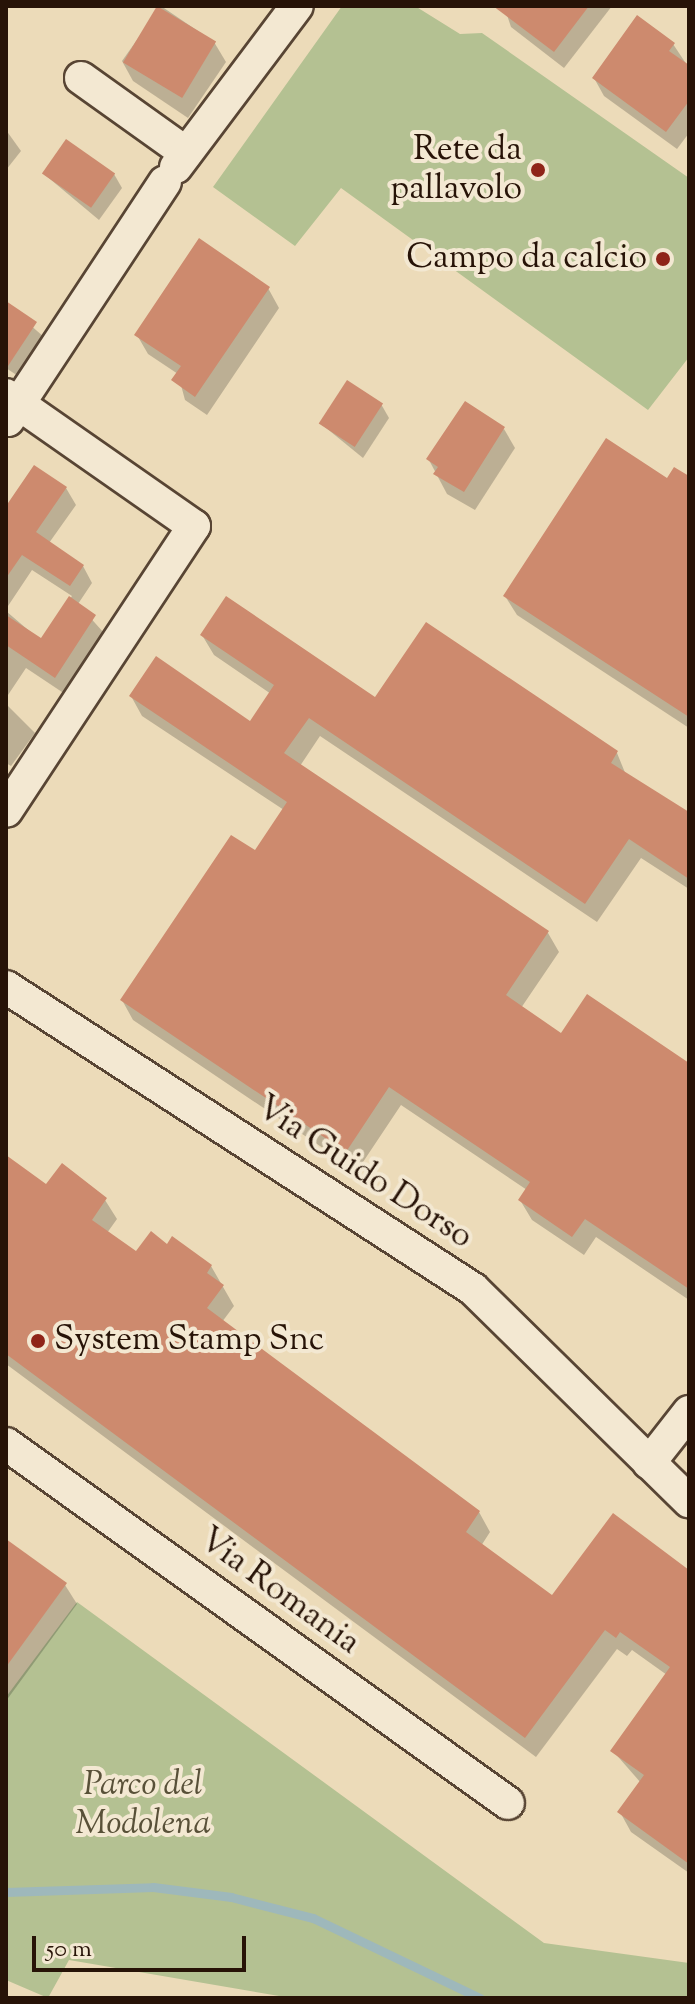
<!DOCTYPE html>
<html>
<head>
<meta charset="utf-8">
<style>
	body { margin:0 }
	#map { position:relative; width:695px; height:2004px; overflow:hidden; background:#ecdbb9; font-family:"Sorts Mill Goudy",serif }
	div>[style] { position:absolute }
	.green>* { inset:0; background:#b4c192 }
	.shadow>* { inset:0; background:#0003 }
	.stream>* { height:9px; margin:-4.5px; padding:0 4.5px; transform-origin:4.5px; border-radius:4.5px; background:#9eb8bb }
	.building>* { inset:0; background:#cd8a6e; transform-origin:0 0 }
	.roads { filter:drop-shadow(2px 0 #584534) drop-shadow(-2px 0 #584534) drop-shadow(0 2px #584534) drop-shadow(0 -2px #584534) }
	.minor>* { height:32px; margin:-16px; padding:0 16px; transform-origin:16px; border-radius:16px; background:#f3e8d2 }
	.dots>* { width:22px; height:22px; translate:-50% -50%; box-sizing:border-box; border:4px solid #f3e8d2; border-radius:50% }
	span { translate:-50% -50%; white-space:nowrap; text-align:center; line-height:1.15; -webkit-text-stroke:8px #f3e8d2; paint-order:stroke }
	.poi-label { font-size:34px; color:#271307 }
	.right { translate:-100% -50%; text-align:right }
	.left { translate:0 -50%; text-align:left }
	.street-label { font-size:34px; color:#271307 }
	.park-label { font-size:34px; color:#585038; font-style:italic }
	.frame { position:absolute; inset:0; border:8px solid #271307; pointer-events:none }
	.scale { position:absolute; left:32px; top:1936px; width:214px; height:36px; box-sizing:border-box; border:4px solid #271307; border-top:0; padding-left:10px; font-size:24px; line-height:28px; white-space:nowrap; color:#271307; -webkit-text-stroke:6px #f3e8d2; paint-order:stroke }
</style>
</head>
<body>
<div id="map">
	<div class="green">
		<i style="clip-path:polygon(342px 6px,415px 6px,460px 34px,482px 33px,689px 178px,689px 357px,648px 410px,341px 188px,295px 246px,213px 187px)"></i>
		<i style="clip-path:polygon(77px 1602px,544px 1943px,689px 1963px,689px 1998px,291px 1998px,69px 1960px,48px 1998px,6px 1980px,6px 1697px)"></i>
	</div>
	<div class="shadow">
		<i style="clip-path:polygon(161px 6px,214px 42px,226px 62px,188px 118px,133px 81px,122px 61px)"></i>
		<i style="clip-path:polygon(504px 6px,612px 6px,564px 68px,511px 27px)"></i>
		<i style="clip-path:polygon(673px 44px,689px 68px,689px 133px,677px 149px,604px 96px,594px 78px)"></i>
		<i style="clip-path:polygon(6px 130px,21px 151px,6px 170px)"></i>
		<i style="clip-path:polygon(44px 174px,114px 174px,122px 188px,99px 220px)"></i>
		<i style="clip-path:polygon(268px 288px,279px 308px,207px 415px,185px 400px,178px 374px,148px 354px,137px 335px)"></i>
		<i style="clip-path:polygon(6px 304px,44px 337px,18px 376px,6px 368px)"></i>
		<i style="clip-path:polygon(381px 404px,389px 418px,363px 458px,320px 423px)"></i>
		<i style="clip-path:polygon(504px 429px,515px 448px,475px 510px,447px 494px,429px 460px)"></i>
		<i style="clip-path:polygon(689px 479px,689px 728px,517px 615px,505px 596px,667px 481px)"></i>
		<i style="clip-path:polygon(66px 488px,76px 505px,49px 543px,83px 566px,92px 583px,78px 604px,104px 633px,65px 694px,26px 668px,6px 698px,6px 611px,41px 641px,72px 596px,32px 570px,6px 609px,6px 509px)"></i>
		<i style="clip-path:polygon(202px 635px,376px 700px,617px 753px,626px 775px,689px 814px,689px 889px,641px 858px,597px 922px,320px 736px,300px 766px,548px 933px,559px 952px,521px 1008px,561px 1035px,689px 1065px,689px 1300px,596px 1237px,584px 1255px,532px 1220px,520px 1200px,527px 1190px,401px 1105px,357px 1171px,133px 1020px,122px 1000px,255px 853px,284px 810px,142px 716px,131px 696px,250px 724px,271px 694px,214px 655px)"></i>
		<i style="clip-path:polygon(6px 704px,35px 733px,11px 766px,6px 763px)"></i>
		<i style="clip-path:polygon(6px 1158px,46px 1187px,105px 1200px,117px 1219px,107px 1233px,137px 1254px,167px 1247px,211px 1266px,234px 1306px,222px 1322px,479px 1512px,490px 1532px,481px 1546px,553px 1598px,689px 1605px,689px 1873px,631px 1832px,620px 1812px,641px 1783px,613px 1751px,667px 1675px,632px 1650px,627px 1656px,617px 1649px,536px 1757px,6px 1364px)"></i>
		<i style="clip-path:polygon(6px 1541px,65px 1585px,77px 1604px,6px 1701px)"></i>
	</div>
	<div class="stream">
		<i style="left:6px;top:1892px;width:147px;rotate:-1.9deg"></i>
		<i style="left:153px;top:1887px;width:79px;rotate:7.3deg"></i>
		<i style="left:231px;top:1897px;width:85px;rotate:14.4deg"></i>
		<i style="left:313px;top:1918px;width:185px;rotate:25.6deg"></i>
	</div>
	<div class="building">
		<i style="left:157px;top:6px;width:69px;height:66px;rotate:31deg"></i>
		<i style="clip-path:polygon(493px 6px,589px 6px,554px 52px)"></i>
		<i style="clip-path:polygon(637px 15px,675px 43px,669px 51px,689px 65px,689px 101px,666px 132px,592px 78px)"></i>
		<i style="left:66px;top:139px;width:60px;height:42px;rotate:35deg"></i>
		<i style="clip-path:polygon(199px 238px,270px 287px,195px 397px,171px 380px,181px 366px,134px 335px)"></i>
		<i style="clip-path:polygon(6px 301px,37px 322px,6px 369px)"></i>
		<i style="left:347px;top:380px;width:43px;height:52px;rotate:33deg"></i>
		<i style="clip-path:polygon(465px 401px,505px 427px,464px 492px,433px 474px,438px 467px,426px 459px)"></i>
		<i style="clip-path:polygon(606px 438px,667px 478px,674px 467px,689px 476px,689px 717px,503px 596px)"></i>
		<i style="clip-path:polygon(34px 465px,67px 487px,36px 532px,84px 565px,70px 586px,22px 555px,6px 578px,6px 506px)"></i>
		<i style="clip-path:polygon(69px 596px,96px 615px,55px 678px,6px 645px,6px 615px,41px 638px)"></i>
		<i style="clip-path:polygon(226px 596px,375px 697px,426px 622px,618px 751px,611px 763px,689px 812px,689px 879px,629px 839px,585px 904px,309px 718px,284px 753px,549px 931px,506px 995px,561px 1033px,587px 994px,689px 1063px,689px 1289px,585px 1219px,572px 1237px,518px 1200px,530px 1182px,389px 1087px,346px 1152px,120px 1000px,231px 835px,255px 850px,287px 802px,129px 696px,156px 656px,250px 721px,274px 685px,200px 635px)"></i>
		<i style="clip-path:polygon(6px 1155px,46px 1184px,62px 1163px,107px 1198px,92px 1220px,136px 1251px,151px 1231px,167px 1244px,172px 1236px,212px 1265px,207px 1273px,224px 1285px,207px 1308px,480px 1511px,466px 1532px,552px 1595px,613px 1513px,689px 1570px,689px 1864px,617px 1812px,644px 1775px,610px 1751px,670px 1667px,620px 1632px,616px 1638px,605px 1630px,525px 1738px,6px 1354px)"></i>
		<i style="clip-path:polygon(6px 1539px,67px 1583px,6px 1667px)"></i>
	</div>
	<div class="roads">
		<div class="minor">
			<i style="left:81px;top:78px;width:129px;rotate:35.5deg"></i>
			<i style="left:176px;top:167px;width:201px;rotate:-53.1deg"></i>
			<i style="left:6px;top:395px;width:229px;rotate:34.9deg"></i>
			<i style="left:194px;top:526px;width:341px;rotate:123.4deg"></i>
			<i style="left:8px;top:420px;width:285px;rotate:-56.6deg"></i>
			<i style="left:6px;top:987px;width:556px;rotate:32.89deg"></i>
			<i style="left:473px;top:1289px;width:303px;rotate:44.5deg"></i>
			<i style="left:6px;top:1444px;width:617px;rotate:35.57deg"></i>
			<i style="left:649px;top:1463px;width:65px;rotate:-51.9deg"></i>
		</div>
	</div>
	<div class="dots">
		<i style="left:538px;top:170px;background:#8f2418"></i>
		<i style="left:663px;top:259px;background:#8f2418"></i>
		<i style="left:38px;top:1341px;background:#8f2418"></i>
	</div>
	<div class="poi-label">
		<span class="right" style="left:522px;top:170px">Rete da<br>pallavolo</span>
		<span class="right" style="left:647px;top:259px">Campo da calcio</span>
		<span class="left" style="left:54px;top:1341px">System Stamp Snc</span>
	</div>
	<div class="street-label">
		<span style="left:364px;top:1173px;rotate:33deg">Via Guido Dorso</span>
		<span style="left:279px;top:1592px;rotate:36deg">Via Romania</span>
	</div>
	<div class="park-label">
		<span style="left:143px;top:1805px">Parco del<br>Modolena</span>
	</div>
	<div class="frame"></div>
	<div class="scale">50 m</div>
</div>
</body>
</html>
